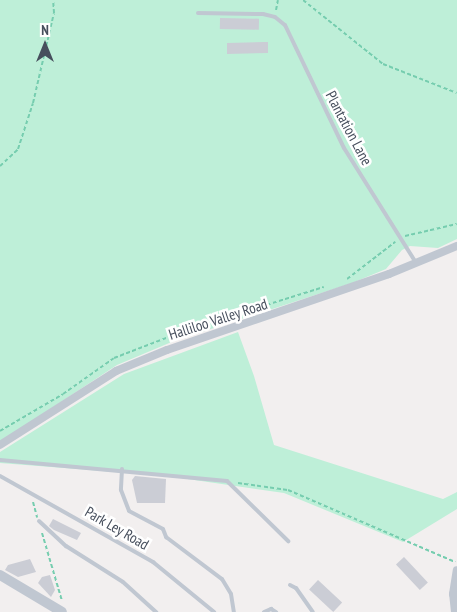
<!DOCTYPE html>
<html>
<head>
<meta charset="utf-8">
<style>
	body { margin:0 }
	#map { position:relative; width:457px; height:612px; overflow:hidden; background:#f2efef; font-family:"PT Sans Narrow",sans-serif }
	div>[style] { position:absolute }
	.green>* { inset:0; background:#beefd8 }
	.building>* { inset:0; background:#cbcdd5; transform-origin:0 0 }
	.path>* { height:2px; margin-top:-1px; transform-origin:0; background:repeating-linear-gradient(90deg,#76cdaf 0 4px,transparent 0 6.5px) }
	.service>* { height:4px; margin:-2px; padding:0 2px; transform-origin:2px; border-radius:2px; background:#c0c7d1 }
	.minor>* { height:8px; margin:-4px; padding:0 4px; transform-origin:4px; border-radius:4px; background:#c0c7d1 }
	.tertiary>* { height:10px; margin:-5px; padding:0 5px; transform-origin:5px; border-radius:5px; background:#c0c7d1 }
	span { translate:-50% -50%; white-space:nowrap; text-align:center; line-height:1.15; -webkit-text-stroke:5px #fff; paint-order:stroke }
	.street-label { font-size:15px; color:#474f5d }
	.north { position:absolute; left:20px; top:20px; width:50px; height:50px; -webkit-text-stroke:4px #fff; paint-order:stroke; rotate:0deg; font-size:14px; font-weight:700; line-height:20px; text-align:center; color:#474f5d }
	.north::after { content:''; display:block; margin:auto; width:18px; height:22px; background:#474f5d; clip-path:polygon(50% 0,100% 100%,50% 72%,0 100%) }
</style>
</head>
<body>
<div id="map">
	<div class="green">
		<i style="clip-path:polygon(0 0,457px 0,457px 239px,438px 248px,410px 246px,402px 250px,386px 269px,352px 283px,174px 341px,117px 365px,0 442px)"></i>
		<i style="clip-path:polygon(238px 332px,254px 376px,274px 445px,443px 499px,457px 492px,457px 509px,403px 542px,284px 493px,167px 476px,0 463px,0 452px,124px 374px)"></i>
	</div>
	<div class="building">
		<i style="left:220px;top:18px;width:39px;height:11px;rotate:1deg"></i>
		<i style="clip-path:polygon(264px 42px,268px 42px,268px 53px,227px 54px,227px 43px)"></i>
		<i style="clip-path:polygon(135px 476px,166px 479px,165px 503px,137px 503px,132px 480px)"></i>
		<i style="clip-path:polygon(53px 519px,81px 533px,77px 540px,54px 530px,49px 526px)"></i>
		<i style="left:404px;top:557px;width:35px;height:11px;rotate:47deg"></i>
		<i style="clip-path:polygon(30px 559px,36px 572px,18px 577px,5px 570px,8px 565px)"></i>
		<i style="clip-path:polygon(50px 575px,55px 590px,51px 597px,38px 583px,42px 577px)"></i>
		<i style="left:318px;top:580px;width:33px;height:13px;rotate:43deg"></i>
	</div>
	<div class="path">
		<i style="left:303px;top:0;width:102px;rotate:38.7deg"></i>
		<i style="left:383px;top:64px;width:79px;rotate:21.4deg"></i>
		<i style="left:276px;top:10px;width:10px;rotate:-79deg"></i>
		<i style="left:0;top:166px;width:25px;rotate:-43deg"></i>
		<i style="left:18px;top:149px;width:48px;rotate:-71.9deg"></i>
		<i style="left:33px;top:103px;width:92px;rotate:-76.9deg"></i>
		<i style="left:54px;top:13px;width:13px;rotate:-94deg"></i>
		<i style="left:405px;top:236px;width:53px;rotate:-13deg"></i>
		<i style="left:347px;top:279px;width:61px;rotate:-37.6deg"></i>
		<i style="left:0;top:431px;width:73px;rotate:-30.4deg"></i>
		<i style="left:63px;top:394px;width:62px;rotate:-35.2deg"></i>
		<i style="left:114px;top:358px;width:84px;rotate:-21deg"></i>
		<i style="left:192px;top:328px;width:138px;rotate:-17.3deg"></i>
		<i style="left:238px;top:483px;width:50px;rotate:8deg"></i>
		<i style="left:288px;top:490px;width:182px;rotate:23.3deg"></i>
		<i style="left:33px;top:502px;width:16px;rotate:75deg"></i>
		<i style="left:42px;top:533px;width:71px;rotate:73.6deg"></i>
	</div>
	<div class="service">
		<i style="left:198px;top:13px;width:65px;rotate:0.9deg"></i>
		<i style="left:263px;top:14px;width:12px;rotate:14deg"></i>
		<i style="left:275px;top:17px;width:13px;rotate:39deg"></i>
		<i style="left:285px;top:25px;width:136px;rotate:64.4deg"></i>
		<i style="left:344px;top:148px;width:136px;rotate:57.9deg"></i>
		<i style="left:0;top:460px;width:228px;rotate:5.3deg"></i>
		<i style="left:227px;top:481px;width:86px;rotate:44.5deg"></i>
		<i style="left:122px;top:469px;width:21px;rotate:93deg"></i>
		<i style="left:121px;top:490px;width:22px;rotate:69deg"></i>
		<i style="left:129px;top:511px;width:38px;rotate:28deg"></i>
		<i style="left:163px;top:529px;width:9px;rotate:69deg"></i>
		<i style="left:166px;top:537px;width:70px;rotate:36.9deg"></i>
		<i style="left:222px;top:579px;width:17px;rotate:59deg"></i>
		<i style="left:231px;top:594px;width:18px;rotate:81deg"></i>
		<i style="left:0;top:476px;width:176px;rotate:29.3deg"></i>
		<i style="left:153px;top:562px;width:79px;rotate:39.3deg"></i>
		<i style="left:39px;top:521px;width:37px;rotate:43deg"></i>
		<i style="left:66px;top:546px;width:67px;rotate:32.3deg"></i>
		<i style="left:123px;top:582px;width:45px;rotate:42.3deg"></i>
		<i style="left:290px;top:585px;width:7px;rotate:27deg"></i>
		<i style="left:296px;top:588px;width:29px;rotate:55deg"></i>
		<i style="left:264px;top:612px;width:8px;rotate:-23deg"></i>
		<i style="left:271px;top:609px;width:6px;rotate:31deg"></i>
	</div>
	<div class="minor">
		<i style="left:0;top:445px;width:138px;rotate:-32.5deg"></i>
		<i style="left:116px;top:371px;width:55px;rotate:-22.4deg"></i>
		<i style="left:167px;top:350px;width:235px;rotate:-18.9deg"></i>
		<i style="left:389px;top:274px;width:74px;rotate:-22.4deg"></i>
		<i style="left:455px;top:612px;width:18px;rotate:-96deg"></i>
		<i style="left:453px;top:594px;width:24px;rotate:-81deg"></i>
	</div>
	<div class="tertiary">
		<i style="left:0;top:575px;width:72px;rotate:30.8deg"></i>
	</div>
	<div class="street-label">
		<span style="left:349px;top:128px;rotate:62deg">Plantation Lane</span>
		<span style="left:218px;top:319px;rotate:-18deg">Halliloo Valley Road</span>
		<span style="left:117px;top:528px;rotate:30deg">Park Ley Road</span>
	</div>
	<div class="north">N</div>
</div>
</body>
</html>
